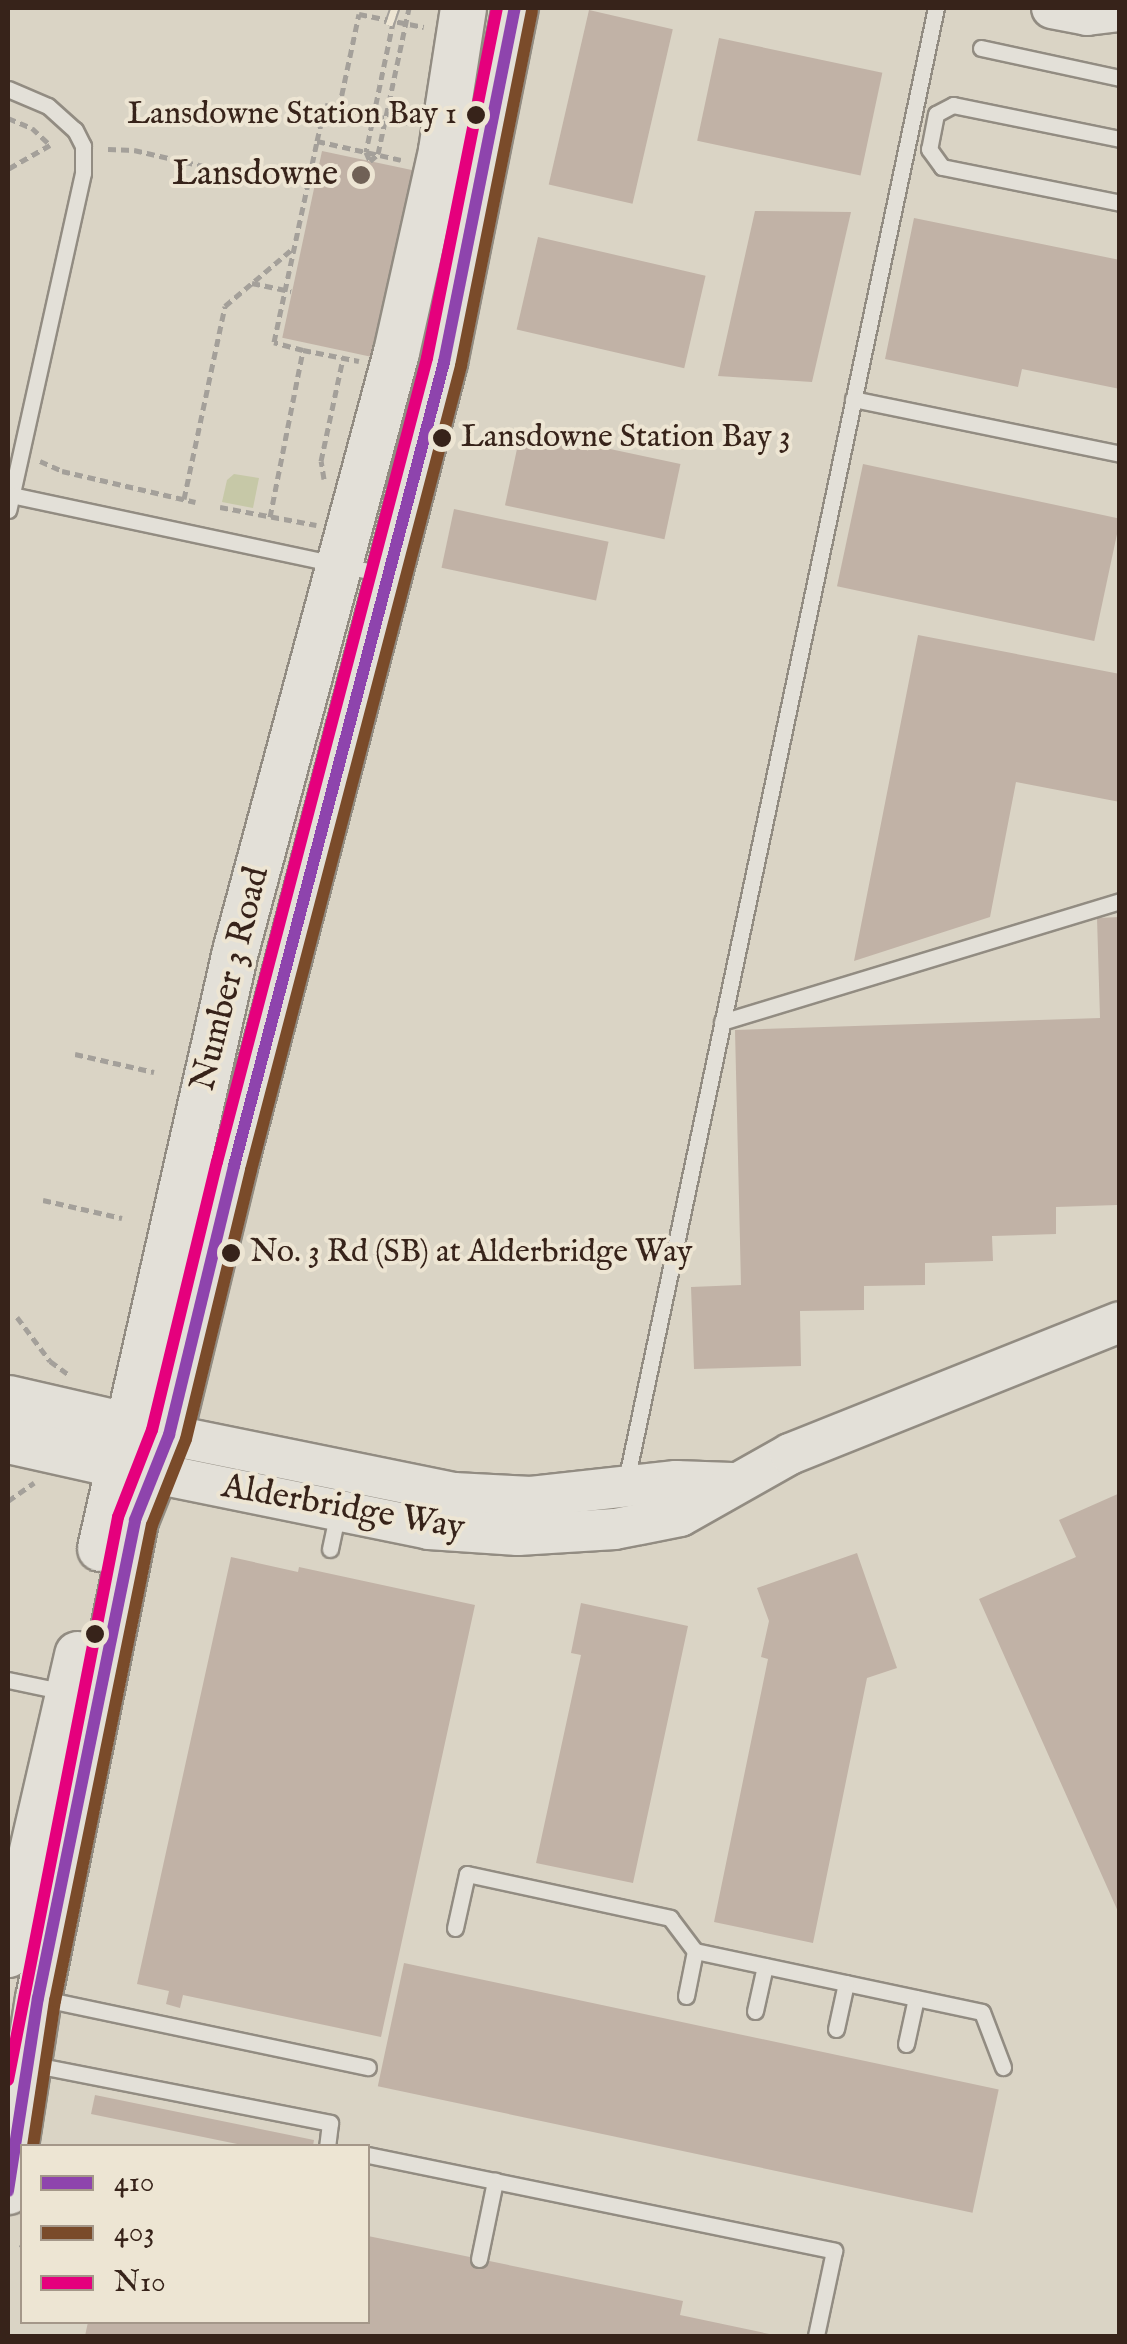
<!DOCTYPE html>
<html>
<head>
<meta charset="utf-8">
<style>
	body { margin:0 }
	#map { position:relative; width:1127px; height:2344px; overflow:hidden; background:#dad4c5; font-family:"IM FELL English",serif }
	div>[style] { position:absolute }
	.green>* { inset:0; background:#c6c8a7 }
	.building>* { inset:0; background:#c1b2a6; transform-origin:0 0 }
	.path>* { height:5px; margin-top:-2.5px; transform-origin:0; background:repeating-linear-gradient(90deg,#a4a09a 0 8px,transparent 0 13px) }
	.roads { filter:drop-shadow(2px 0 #928c82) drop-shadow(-2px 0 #928c82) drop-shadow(0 2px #928c82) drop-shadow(0 -2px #928c82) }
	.service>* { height:15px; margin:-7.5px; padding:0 7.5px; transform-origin:7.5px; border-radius:7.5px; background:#e3e0d8 }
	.tertiary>* { height:40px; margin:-20px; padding:0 20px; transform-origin:20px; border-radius:20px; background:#e3e0d8 }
	.secondary>* { height:45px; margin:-22.5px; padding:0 22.5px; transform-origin:22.5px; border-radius:22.5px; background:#e3e0d8 }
	.rail>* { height:11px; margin-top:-5.5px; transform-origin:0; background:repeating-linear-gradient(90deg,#ede5d3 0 22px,#a4a09a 0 44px); box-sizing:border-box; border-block:2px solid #a4a09a }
	.bus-1>* { height:12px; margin:-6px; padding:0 6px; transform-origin:6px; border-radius:6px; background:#8e44ad }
	.bus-2>* { height:12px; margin:-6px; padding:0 6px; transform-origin:6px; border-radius:6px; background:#7a4b2a }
	.bus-3>* { height:12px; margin:-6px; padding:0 6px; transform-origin:6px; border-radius:6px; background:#e5007d }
	.dots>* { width:28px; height:28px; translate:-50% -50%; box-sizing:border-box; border:5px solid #ede5d3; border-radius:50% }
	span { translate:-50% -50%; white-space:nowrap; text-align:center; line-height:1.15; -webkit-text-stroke:8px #ede5d3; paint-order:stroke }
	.bus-label { font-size:32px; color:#37231a }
	.right { translate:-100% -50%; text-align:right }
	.left { translate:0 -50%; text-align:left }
	.poi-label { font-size:35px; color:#37231a }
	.street-label { font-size:35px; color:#37231a }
	.frame { position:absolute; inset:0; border:10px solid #37231a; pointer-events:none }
	.legend { position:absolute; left:20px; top:2144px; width:350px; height:180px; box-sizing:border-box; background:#ede5d3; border:2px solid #a49789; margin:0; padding:12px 18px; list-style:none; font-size:30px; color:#37231a }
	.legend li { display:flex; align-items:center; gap:20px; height:50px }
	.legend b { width:50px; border:2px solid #a49789 }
</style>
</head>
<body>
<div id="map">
	<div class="green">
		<i style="clip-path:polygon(234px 474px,259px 478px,253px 508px,222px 502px,227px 480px)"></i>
	</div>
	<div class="building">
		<i style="left:589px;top:10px;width:86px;height:179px;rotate:13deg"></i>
		<i style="left:719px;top:38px;width:167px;height:105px;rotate:12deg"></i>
		<i style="left:322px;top:151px;width:99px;height:191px;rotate:12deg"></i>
		<i style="clip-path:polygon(755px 211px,851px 212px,812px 382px,718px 376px)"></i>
		<i style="clip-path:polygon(914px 218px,1120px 260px,1120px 389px,1022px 369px,1018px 387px,885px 359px)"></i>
		<i style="left:538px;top:237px;width:172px;height:95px;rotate:13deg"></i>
		<i style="left:521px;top:430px;width:163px;height:77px;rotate:12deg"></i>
		<i style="left:863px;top:464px;width:263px;height:125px;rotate:12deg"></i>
		<i style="left:454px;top:509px;width:158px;height:60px;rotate:12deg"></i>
		<i style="clip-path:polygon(918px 635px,1120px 674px,1120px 802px,1016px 782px,990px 917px,854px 961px)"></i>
		<i style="clip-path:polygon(1120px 917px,1117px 1205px,1056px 1207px,1056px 1234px,992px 1236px,993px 1261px,925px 1263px,925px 1285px,864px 1286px,864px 1310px,800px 1311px,801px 1366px,694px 1369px,691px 1287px,741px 1285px,735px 1030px,1100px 1018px,1097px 918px)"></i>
		<i style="clip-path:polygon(1120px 1493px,1120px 1916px,979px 1599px,1076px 1557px,1059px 1520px)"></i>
		<i style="clip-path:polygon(857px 1553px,897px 1668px,867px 1678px,813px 1943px,714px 1922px,768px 1659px,761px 1657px,769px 1621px,757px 1588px)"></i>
		<i style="clip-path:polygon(231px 1557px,298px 1572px,299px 1567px,475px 1605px,381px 2037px,183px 1995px,180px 2008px,166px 2004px,169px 1991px,137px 1984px)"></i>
		<i style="clip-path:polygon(581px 1603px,688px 1626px,633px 1883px,536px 1863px,581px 1655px,571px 1653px)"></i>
		<i style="left:404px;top:1963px;width:608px;height:126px;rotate:12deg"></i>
		<i style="clip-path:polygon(95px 2095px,314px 2140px,313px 2146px,247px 2146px,91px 2114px)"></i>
		<i style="clip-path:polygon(368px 2236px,683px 2301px,680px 2315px,779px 2336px,85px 2336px,88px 2322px,368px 2322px)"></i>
	</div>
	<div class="path">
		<i style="left:396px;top:8px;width:147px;rotate:101.8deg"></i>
		<i style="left:366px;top:152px;width:10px;rotate:66deg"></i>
		<i style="left:370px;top:161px;width:11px;rotate:-41deg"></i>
		<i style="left:378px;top:154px;width:149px;rotate:-78deg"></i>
		<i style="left:339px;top:108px;width:96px;rotate:-78deg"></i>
		<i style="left:359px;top:14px;width:66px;rotate:11.3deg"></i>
		<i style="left:8px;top:118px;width:26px;rotate:23deg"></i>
		<i style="left:32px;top:128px;width:25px;rotate:43deg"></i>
		<i style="left:50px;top:145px;width:48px;rotate:150.3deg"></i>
		<i style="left:317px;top:141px;width:37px;rotate:-77deg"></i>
		<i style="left:325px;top:105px;width:85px;rotate:12.2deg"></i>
		<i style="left:108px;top:149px;width:26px;rotate:2deg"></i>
		<i style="left:134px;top:150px;width:111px;rotate:13deg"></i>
		<i style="left:242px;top:175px;width:23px;rotate:23deg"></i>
		<i style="left:252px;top:283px;width:40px;rotate:12deg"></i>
		<i style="left:303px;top:350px;width:57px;rotate:11.1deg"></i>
		<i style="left:40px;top:461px;width:24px;rotate:24deg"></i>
		<i style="left:62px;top:471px;width:137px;rotate:13.1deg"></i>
		<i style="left:324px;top:479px;width:18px;rotate:-99deg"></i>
		<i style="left:321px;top:461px;width:105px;rotate:-77.9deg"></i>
		<i style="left:184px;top:499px;width:197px;rotate:-78deg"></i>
		<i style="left:225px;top:306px;width:87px;rotate:-40.3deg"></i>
		<i style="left:220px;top:507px;width:98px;rotate:10.6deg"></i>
		<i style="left:270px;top:517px;width:170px;rotate:-78.8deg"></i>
		<i style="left:303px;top:350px;width:30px;rotate:-165deg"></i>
		<i style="left:274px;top:342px;width:206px;rotate:-77.9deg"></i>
		<i style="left:317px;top:141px;width:86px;rotate:12.7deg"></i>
		<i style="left:75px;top:1054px;width:81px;rotate:12.8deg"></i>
		<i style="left:43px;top:1200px;width:81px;rotate:12.8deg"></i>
		<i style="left:17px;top:1317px;width:55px;rotate:53.1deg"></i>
		<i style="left:50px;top:1361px;width:22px;rotate:36deg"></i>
		<i style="left:8px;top:1501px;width:32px;rotate:-35deg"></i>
		<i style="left:20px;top:2244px;width:2px;rotate:27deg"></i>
	</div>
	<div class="roads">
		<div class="service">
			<i style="left:981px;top:48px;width:142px;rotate:12.2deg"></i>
			<i style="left:8px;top:89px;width:43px;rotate:23deg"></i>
			<i style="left:48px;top:106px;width:36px;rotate:42deg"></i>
			<i style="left:75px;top:130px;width:18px;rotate:63deg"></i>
			<i style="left:83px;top:146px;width:27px;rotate:90deg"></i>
			<i style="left:83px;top:173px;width:345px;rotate:102.5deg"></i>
			<i style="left:1120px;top:139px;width:170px;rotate:-168.5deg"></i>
			<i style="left:953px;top:105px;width:19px;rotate:152deg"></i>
			<i style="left:936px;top:114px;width:36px;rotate:101deg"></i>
			<i style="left:929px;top:149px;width:22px;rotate:54deg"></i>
			<i style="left:942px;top:167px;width:182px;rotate:11.4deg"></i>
			<i style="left:853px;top:399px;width:273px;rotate:11.6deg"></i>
			<i style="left:11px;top:495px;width:381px;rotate:12deg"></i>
			<i style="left:722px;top:1022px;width:416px;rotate:-16.9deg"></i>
			<i style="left:625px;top:1486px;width:1510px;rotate:-78.12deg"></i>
			<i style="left:330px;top:1549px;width:38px;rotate:-78deg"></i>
			<i style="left:8px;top:1680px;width:58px;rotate:11.9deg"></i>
			<i style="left:455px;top:1928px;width:55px;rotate:-77.5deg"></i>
			<i style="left:467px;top:1874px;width:208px;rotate:12.2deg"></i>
			<i style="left:670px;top:1918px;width:41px;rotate:52.9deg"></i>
			<i style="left:695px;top:1951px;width:293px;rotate:12deg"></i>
			<i style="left:982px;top:2012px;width:59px;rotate:69.1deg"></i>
			<i style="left:686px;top:1996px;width:46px;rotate:-78.7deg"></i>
			<i style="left:44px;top:1999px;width:331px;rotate:11.9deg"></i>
			<i style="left:755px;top:2011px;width:46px;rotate:-77.5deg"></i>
			<i style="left:836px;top:2029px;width:47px;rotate:-77.7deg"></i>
			<i style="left:906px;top:2044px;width:47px;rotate:-77.7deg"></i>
			<i style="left:30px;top:2064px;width:306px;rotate:11.1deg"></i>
			<i style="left:330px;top:2123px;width:23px;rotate:97deg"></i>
			<i style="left:368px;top:2155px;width:476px;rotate:11.6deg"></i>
			<i style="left:834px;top:2251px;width:87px;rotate:102deg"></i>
			<i style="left:479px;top:2259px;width:80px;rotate:-78.4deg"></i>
		</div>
		<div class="tertiary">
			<i style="left:1052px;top:8px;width:36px;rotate:11deg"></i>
			<i style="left:1087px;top:15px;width:33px;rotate:-7deg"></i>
			<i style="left:169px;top:1435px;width:291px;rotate:11.5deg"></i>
			<i style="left:454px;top:1493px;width:77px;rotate:3deg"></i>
			<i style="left:531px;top:1497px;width:146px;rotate:-6.3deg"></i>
			<i style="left:676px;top:1481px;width:56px;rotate:2deg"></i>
			<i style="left:154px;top:1473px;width:281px;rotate:11.5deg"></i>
			<i style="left:429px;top:1529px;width:89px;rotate:3.9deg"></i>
			<i style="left:518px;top:1535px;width:97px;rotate:-3.5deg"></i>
			<i style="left:615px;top:1529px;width:66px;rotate:-11.3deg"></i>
			<i style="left:680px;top:1516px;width:126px;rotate:-29.4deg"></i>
			<i style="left:790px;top:1454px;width:355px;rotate:-21.8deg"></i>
		</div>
		<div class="secondary">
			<i style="left:8px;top:1398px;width:153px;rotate:12.9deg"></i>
			<i style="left:8px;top:1440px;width:142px;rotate:12.6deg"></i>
			<i style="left:100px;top:1548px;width:612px;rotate:-77.26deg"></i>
			<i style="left:235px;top:951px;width:620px;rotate:-74.96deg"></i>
			<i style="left:396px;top:352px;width:207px;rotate:-77.4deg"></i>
			<i style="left:441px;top:150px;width:144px;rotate:-81.2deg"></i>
			<i style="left:8px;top:1954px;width:308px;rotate:-77deg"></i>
			<i style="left:8px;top:2191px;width:195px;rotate:-81.2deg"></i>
			<i style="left:38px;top:1998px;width:488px;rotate:-78.5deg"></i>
			<i style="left:135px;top:1520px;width:92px;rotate:-68.2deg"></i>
			<i style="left:169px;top:1435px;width:277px;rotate:-76.4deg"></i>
			<i style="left:234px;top:1166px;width:831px;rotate:-75.36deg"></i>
			<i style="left:444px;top:362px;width:361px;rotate:-78.7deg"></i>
		</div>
	</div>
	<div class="rail">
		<i style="left:389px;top:25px;width:18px;rotate:-71deg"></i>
	</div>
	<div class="bus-1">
		<i style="left:8px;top:2191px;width:195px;rotate:-81.2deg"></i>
		<i style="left:38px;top:1998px;width:488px;rotate:-78.5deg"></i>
		<i style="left:135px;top:1520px;width:92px;rotate:-68.2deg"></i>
		<i style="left:169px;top:1435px;width:277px;rotate:-76.4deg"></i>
		<i style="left:234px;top:1166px;width:831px;rotate:-75.36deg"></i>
		<i style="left:444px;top:362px;width:361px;rotate:-78.7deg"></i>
	</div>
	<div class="bus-2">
		<i style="left:33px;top:2146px;width:147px;rotate:-81.4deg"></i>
		<i style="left:55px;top:2001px;width:486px;rotate:-78.5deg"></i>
		<i style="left:152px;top:1525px;width:92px;rotate:-68.4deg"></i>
		<i style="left:186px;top:1439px;width:277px;rotate:-76.4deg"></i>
		<i style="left:251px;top:1170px;width:831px;rotate:-75.36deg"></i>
		<i style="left:461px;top:366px;width:362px;rotate:-78.7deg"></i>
	</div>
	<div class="bus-3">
		<i style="left:8px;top:2080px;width:574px;rotate:-78.94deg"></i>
		<i style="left:118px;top:1517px;width:93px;rotate:-68.7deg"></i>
		<i style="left:152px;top:1430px;width:276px;rotate:-76.4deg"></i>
		<i style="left:217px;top:1162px;width:831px;rotate:-75.36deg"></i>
		<i style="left:427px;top:358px;width:357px;rotate:-78.7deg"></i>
	</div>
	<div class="dots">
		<i style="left:476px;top:115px;background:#37231a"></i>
		<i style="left:361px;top:175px;background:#706156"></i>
		<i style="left:442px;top:438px;background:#37231a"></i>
		<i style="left:231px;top:1253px;background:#37231a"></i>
		<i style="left:95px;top:1634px;background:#37231a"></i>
	</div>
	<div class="bus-label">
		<span class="right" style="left:457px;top:115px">Lansdowne Station Bay 1</span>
		<span class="left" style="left:461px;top:438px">Lansdowne Station Bay 3</span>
		<span class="left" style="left:250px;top:1253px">No. 3 Rd (SB) at Alderbridge Way</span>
	</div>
	<div class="poi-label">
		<span class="right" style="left:338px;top:175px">Lansdowne</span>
	</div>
	<div class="street-label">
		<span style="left:231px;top:979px;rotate:-76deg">Number 3 Road</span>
		<span style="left:343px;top:1508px;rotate:10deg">Alderbridge Way</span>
	</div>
	<div class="frame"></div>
	<ul class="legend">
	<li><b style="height:12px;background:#8e44ad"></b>410</li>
	<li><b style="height:12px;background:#7a4b2a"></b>403</li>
	<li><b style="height:12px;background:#e5007d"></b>N10</li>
	</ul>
</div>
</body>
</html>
